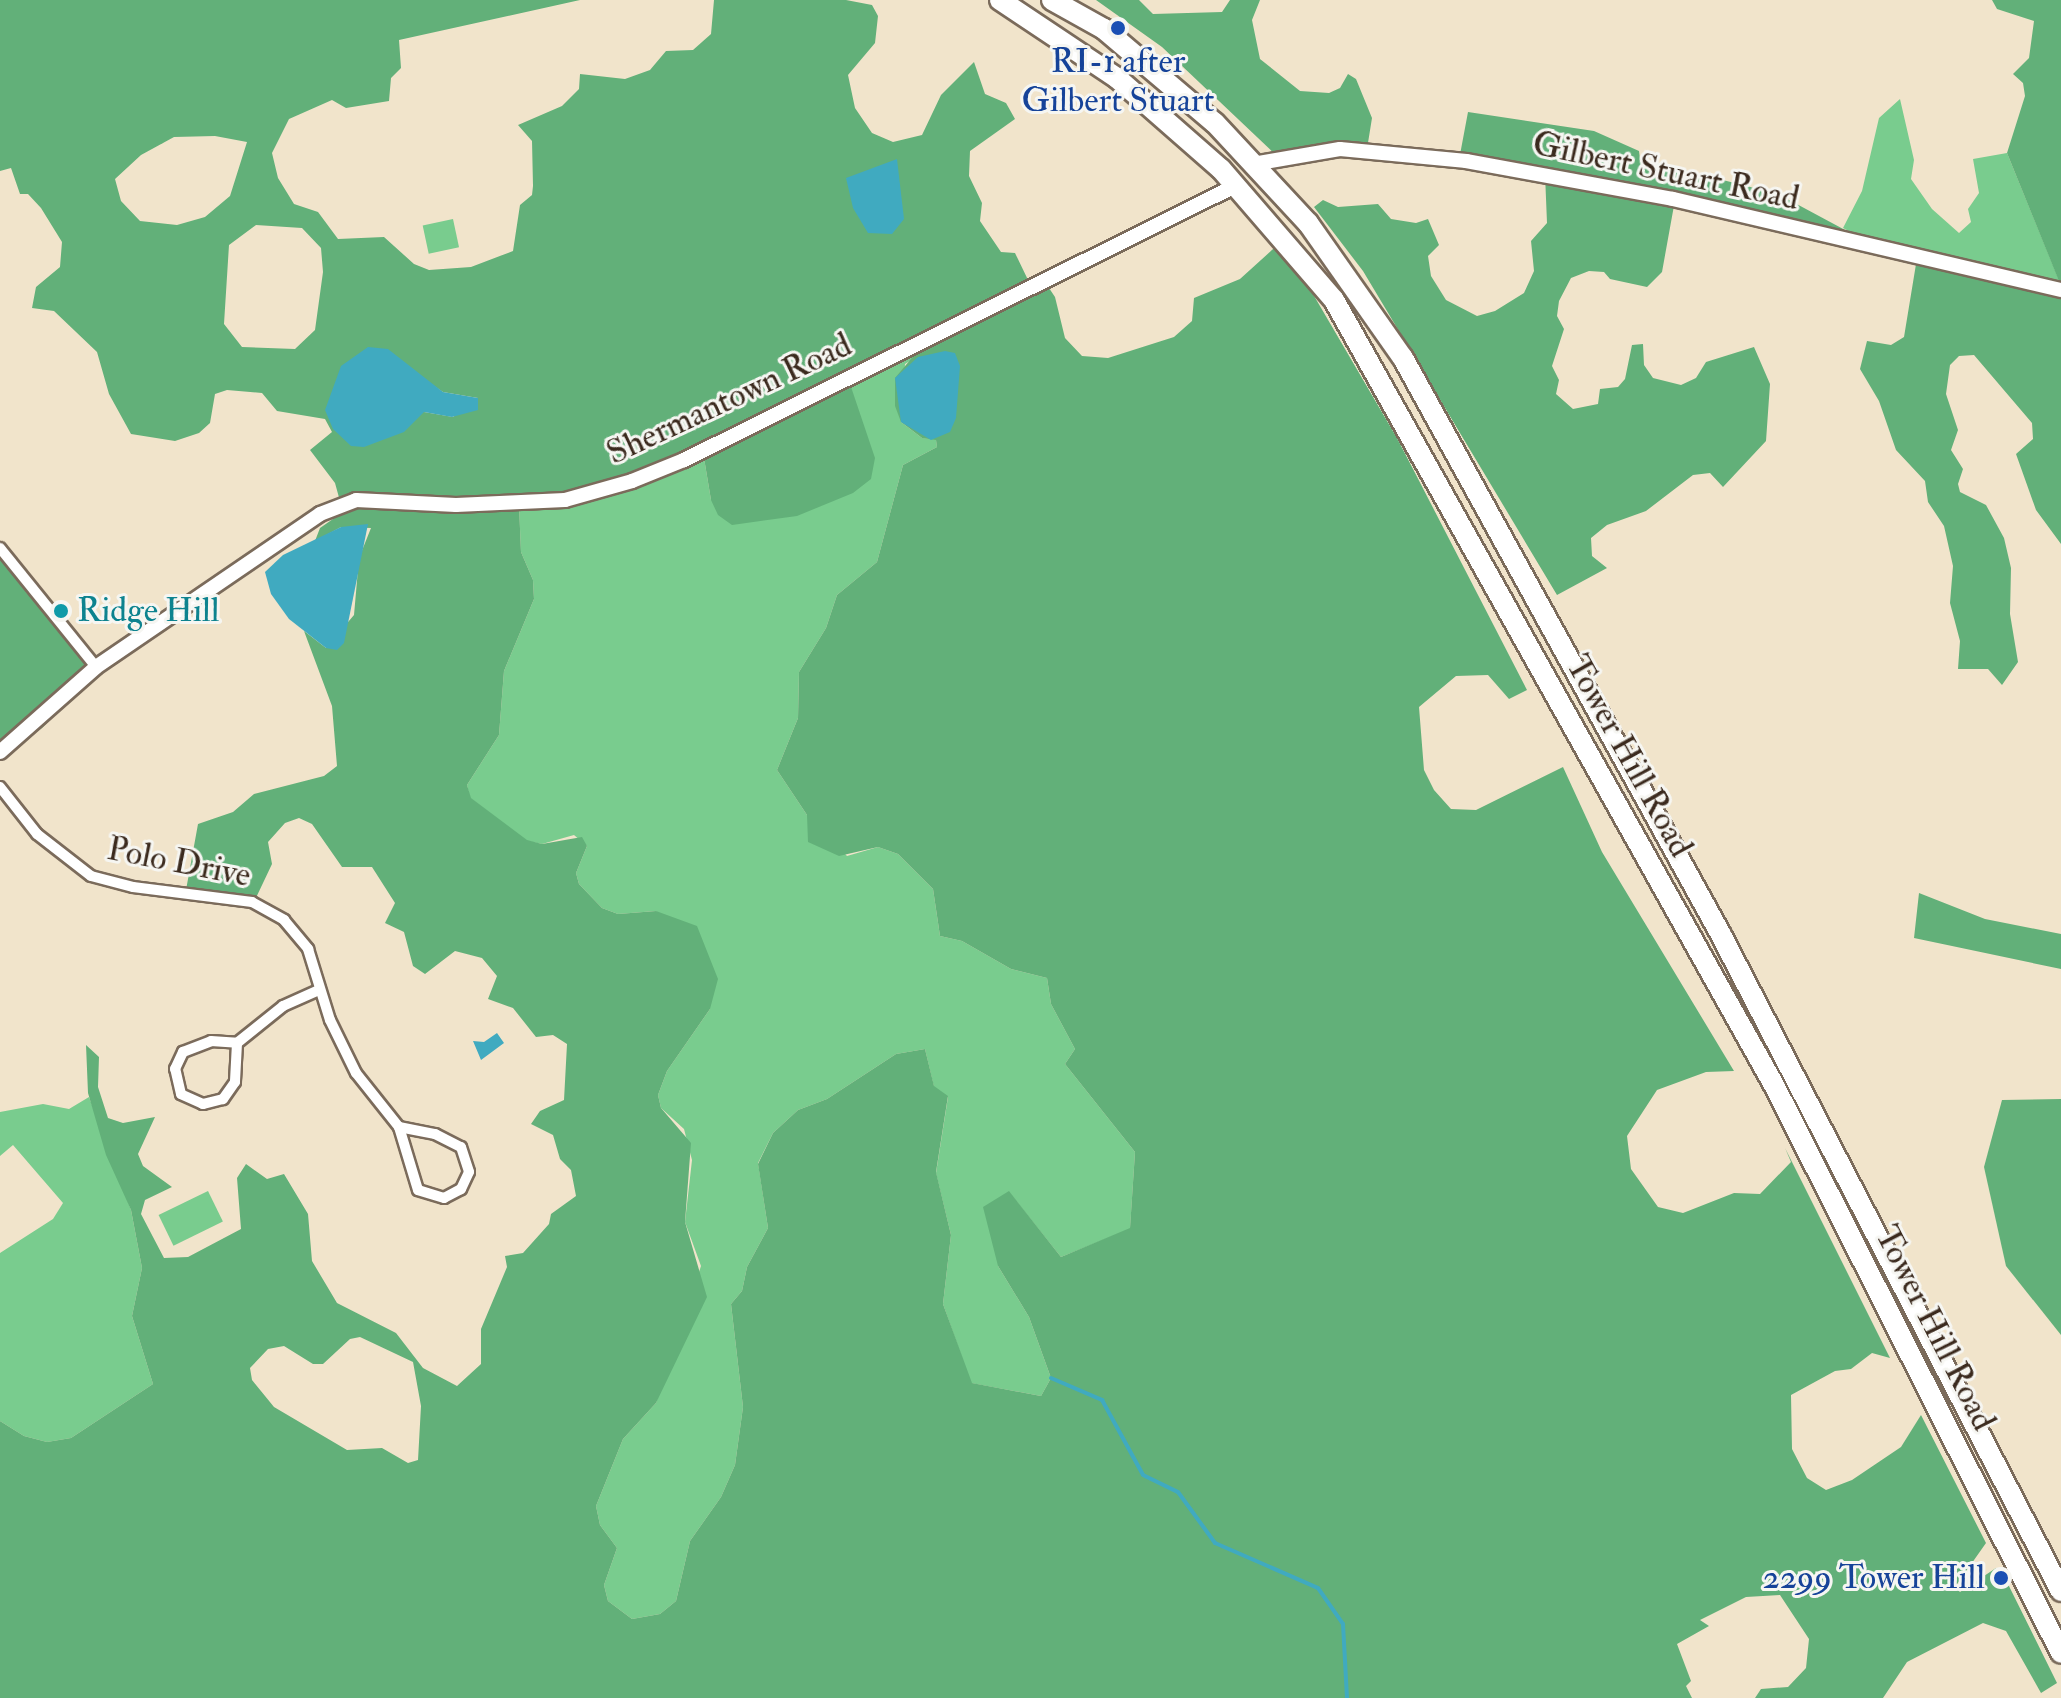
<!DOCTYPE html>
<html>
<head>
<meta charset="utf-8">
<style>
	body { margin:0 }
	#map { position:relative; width:2061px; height:1698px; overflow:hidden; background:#f1e4cb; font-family:"IM FELL Double Pica",serif }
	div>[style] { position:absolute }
	.green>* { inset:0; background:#79cc8e; transform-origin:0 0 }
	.forest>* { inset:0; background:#62b079 }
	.water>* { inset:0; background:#40aac0 }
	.stream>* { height:4px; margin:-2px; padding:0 2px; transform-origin:2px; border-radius:2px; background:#40aac0 }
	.roads { filter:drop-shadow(2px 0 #7b6b5b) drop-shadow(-2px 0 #7b6b5b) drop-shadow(0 2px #7b6b5b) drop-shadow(0 -2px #7b6b5b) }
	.street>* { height:10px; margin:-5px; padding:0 5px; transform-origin:5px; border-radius:5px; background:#fff }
	.secondary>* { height:14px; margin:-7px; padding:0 7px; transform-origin:7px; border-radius:7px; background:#fff }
	.highway>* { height:20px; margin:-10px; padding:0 10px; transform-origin:10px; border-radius:10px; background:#fff }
	.dots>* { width:22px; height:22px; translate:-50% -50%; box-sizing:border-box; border:4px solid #f6f6f2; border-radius:50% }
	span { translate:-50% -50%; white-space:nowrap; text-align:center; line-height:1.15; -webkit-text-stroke:6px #f6f6f2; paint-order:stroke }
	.transit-label { font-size:34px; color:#164399 }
	.right { translate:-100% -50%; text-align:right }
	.street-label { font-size:34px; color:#3b2a1e }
	.culture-label { font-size:34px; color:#0d838f }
	.left { translate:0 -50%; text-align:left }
</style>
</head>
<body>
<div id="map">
	<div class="green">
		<i style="clip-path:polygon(1900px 99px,1914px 160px,1911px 179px,1932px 209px,1959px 233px,1971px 222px,1968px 209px,1979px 193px,1973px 159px,2007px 153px,2061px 285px,1873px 244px,1843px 228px,1862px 191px,1879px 118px)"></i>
		<i style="left:453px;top:219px;width:29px;height:31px;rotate:78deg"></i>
		<i style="clip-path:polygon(916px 353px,918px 356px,905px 364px,901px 422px,922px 438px,936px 439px,937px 447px,903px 465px,877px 562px,837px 595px,826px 628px,799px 672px,798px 718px,777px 770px,807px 815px,847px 856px,878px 847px,898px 854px,933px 889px,940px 936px,962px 941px,1011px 969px,1047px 978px,1051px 1004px,1075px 1049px,1065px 1064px,1135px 1152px,1130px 1229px,1061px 1257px,1009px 1192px,998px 1266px,1029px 1317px,1051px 1378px,1041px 1396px,971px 1383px,943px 1304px,951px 1235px,936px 1173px,948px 1097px,934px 1087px,925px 1049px,896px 1054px,827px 1099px,798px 1110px,773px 1133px,758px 1163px,768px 1228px,747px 1267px,742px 1291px,731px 1304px,743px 1407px,735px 1465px,721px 1497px,690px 1541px,676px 1601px,660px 1614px,632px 1619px,608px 1601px,604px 1585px,617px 1548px,600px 1525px,596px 1506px,623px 1439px,656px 1403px,701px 1266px,685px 1222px,692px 1160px,684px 1129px,661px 1108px,658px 1095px,667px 1071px,710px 1009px,656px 911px,618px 914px,602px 908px,579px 884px,576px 873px,587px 846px,574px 835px,542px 844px,527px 841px,470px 798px,467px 785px,499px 735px,504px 671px,534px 599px,533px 580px,521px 552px,519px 505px,703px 452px,711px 500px,854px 401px,848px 378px,890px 356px)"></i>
		<i style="clip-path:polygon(89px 1097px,131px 1210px,142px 1268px,132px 1316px,153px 1384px,71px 1438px,47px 1442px,24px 1436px,0 1421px,0 1253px,53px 1219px,63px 1203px,13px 1145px,0 1156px,0 1112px,43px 1104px,69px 1109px)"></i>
		<i style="left:208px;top:1191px;width:34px;height:55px;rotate:64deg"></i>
	</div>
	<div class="forest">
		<i style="clip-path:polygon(evenodd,0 0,580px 0,399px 40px,401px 68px,391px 78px,389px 101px,346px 108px,332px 100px,289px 119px,272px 153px,278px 178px,294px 204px,318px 212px,338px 239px,384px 237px,414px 264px,429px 270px,471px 267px,513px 251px,520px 205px,532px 195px,533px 186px,532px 141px,518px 125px,562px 106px,579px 89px,580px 74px,625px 79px,650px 70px,666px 51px,693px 50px,711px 34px,714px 0,846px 0,872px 5px,878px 16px,875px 43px,848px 75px,855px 108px,872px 133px,893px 142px,922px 135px,941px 95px,974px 62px,985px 94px,1006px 103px,1015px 119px,970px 151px,969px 176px,982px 203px,980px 221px,1001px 252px,1015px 253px,1029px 282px,1043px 279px,1055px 297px,1065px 338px,1082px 356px,1108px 358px,1174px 337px,1192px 321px,1194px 298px,1240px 279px,1282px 241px,1397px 438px,1527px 690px,1509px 699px,1488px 675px,1456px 676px,1419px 707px,1424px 770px,1434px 790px,1451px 809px,1476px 810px,1563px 767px,1602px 852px,1734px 1071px,1706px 1072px,1657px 1090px,1627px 1136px,1631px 1169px,1658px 1207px,1683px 1213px,1734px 1193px,1760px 1194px,1791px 1162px,1785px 1148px,1890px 1358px,1872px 1353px,1851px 1369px,1835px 1371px,1791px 1395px,1792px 1449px,1807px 1478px,1826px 1490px,1852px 1480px,1901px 1447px,1921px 1415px,1986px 1543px,1955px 1587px,1960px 1592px,1996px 1568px,2002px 1572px,2057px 1683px,2041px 1693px,2006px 1631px,1983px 1623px,1907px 1662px,1883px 1698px,1755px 1698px,1761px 1689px,1788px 1687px,1806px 1668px,1809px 1639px,1780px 1595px,1746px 1597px,1700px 1620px,1709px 1626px,1677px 1644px,1691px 1681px,1686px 1686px,1692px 1698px,0 1698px,0 1421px,24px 1436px,47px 1442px,71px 1438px,153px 1384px,132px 1316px,142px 1268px,131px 1210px,106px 1155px,88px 1093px,86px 1045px,99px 1057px,98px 1087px,108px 1118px,123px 1123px,155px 1117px,138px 1154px,143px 1166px,172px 1187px,145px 1200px,141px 1214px,164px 1258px,188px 1257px,241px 1229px,237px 1178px,246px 1164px,267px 1179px,284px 1174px,308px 1214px,312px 1261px,337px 1303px,396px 1333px,423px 1368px,457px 1386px,481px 1364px,481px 1329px,507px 1267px,505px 1256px,523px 1253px,549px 1224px,551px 1214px,576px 1196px,571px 1170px,560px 1159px,553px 1135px,531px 1124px,540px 1111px,564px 1100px,567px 1044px,553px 1035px,536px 1037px,513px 1008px,488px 999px,497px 976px,482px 958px,455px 951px,425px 974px,413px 966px,404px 932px,385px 923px,395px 903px,372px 867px,342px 867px,312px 824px,299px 818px,285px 823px,268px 842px,272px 864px,254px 902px,186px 890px,198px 824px,233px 812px,254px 794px,324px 776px,337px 766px,332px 706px,304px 631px,326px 648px,354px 615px,359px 558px,371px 528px,341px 527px,315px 541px,320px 528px,343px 512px,335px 483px,310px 450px,332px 432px,325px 419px,277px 411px,262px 393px,227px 390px,215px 394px,210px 423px,199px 433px,175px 441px,131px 434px,109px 394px,97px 352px,54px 311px,32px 308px,36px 287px,60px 267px,62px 242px,41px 208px,28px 194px,20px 194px,11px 168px,0 171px,0 0,215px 136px,247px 142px,230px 196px,205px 217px,177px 225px,140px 221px,121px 201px,115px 179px,141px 155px,174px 137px,215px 136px,0 0,256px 225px,302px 228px,321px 248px,323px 272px,315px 330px,295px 349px,242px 347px,224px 324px,229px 245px,256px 225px,0 0,916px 353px,895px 378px,895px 406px,901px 422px,922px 438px,936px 440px,937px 447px,903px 465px,877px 562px,837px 595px,826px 628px,799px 672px,798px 718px,777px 770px,807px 815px,808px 842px,839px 856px,878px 847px,898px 854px,933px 889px,940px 936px,962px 941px,1011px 969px,1047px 978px,1051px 1004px,1075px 1049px,1065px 1064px,1135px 1152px,1130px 1228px,1061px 1257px,1009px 1191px,983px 1207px,998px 1266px,1029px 1317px,1051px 1378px,1041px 1396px,972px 1383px,943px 1304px,951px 1235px,936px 1172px,948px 1096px,934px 1086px,925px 1049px,896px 1054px,827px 1099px,798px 1110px,773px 1133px,758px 1164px,768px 1228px,747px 1267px,742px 1291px,731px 1304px,743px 1407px,735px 1465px,721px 1497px,690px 1541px,676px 1601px,660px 1614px,632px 1619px,608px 1601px,604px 1585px,617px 1548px,600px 1525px,596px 1506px,623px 1439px,656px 1403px,707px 1297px,685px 1222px,691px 1143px,661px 1108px,658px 1095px,667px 1071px,710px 1009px,718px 979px,697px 926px,656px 911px,618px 914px,602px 908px,579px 884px,576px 873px,587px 846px,582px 837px,542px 844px,527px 840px,471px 798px,467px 785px,499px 735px,504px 671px,534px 599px,533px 580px,521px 552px,519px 505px,648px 472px,703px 452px,711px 500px,718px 515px,732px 525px,797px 516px,853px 493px,871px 479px,875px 458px,848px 378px,890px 356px,916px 353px,0 0,434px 386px,443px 392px,478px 398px,453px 417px,424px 412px,434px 386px,0 0,360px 1337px,413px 1362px,421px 1406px,418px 1460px,408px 1463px,382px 1448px,347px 1450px,274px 1407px,252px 1380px,250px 1368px,268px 1349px,284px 1346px,313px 1364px,323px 1364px,350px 1339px,360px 1337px)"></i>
		<i style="clip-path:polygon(1096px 0,1139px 0,1153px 14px,1222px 12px,1230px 0,1260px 0,1252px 20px,1260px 59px,1300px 91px,1329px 93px,1340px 88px,1348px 74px,1356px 79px,1372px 118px,1367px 149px,1279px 158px,1162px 47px)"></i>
		<i style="clip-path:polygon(1992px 0,2061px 0,2061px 286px,2007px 153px,2025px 96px,2023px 83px,2013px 74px,2029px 58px,2034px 21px,1997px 9px)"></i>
		<i style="clip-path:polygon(1468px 112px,1594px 131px,1639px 151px,1640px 159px,1778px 194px,1873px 245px,1675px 200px,1662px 272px,1647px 287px,1610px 279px,1604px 272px,1589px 271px,1571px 278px,1559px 301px,1557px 316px,1564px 329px,1552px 366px,1559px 380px,1556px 394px,1573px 409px,1598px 404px,1600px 389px,1618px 387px,1625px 379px,1632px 345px,1643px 344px,1644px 365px,1653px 378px,1681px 385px,1696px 378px,1706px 362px,1754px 347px,1770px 384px,1766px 441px,1723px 487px,1710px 473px,1693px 475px,1646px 511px,1607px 525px,1591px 538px,1592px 556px,1607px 568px,1557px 595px,1363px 271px,1314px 207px,1323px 200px,1338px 207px,1378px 204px,1391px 219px,1416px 223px,1428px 219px,1439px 245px,1428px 256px,1431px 276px,1446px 300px,1477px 316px,1495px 311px,1524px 293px,1534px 271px,1531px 241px,1547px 223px,1545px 174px,1459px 160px)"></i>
		<i style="clip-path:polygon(1917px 258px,2061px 289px,2061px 544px,2036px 510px,2016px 454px,2033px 439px,2032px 423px,1974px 355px,1959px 356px,1950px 365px,1946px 394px,1958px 430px,1951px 450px,1963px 469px,1958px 484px,1960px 492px,1986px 505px,2004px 538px,2011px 568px,2010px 614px,2018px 662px,2002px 685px,1988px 669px,1958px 669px,1960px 641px,1950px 603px,1953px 566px,1944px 526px,1928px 502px,1925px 481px,1896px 450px,1879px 401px,1860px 369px,1867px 341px,1891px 345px,1904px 337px)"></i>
		<i style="clip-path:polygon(0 547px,97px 673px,42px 728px,0 757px)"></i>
		<i style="clip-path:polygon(1919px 893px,1985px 919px,2061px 934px,2061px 969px,1914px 938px)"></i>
		<i style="clip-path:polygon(2061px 1099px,2061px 1335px,2006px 1266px,1984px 1167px,2002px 1100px)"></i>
	</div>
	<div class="water">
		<i style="clip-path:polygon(897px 159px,904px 219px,892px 234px,868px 233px,853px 208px,846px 178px)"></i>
		<i style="clip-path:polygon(368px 347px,388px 349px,443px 392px,478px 398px,478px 410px,452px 417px,424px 412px,404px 432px,364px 447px,351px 446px,333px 429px,325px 410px,341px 366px)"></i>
		<i style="clip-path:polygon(945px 351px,955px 353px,960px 366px,956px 418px,950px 432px,931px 440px,901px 422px,895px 378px,918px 357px)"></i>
		<i style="clip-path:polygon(368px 524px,344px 643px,337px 650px,326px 648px,289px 619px,271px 594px,265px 572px,283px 555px,341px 527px)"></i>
		<i style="clip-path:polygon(497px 1033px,504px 1043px,481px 1060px,473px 1041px,484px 1042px)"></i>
	</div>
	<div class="stream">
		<i style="left:1051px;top:1378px;width:56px;rotate:23.3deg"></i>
		<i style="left:1102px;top:1400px;width:85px;rotate:61.3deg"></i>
		<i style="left:1143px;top:1475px;width:39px;rotate:26deg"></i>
		<i style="left:1178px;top:1492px;width:63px;rotate:54deg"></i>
		<i style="left:1215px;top:1543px;width:112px;rotate:23.6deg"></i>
		<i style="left:1318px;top:1588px;width:44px;rotate:55.2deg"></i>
		<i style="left:1343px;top:1624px;width:74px;rotate:86.9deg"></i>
	</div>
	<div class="roads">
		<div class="street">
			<i style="left:0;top:548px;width:153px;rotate:51.1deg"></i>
			<i style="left:0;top:787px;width:60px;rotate:51.8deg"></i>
			<i style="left:37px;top:834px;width:68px;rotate:37.9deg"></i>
			<i style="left:91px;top:876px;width:43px;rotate:14.7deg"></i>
			<i style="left:133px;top:887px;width:120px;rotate:7.2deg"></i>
			<i style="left:252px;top:902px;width:37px;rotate:29deg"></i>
			<i style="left:284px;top:920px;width:38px;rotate:50deg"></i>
			<i style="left:308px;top:949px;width:74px;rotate:72.8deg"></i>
			<i style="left:330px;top:1020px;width:59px;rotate:63.9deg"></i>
			<i style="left:356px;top:1073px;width:69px;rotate:51.5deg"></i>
			<i style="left:237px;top:1043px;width:39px;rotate:93deg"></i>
			<i style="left:235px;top:1082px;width:21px;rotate:125deg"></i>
			<i style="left:223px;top:1099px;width:21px;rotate:166deg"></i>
			<i style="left:203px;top:1104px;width:24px;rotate:-156deg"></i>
			<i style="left:181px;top:1094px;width:26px;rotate:-103deg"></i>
			<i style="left:175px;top:1069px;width:19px;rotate:-65deg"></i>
			<i style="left:183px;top:1052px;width:30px;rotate:-21deg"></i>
			<i style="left:211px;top:1041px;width:26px;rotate:4deg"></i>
			<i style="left:237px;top:1043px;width:59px;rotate:-38.8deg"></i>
			<i style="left:283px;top:1006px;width:39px;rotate:-24deg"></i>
			<i style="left:399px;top:1127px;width:37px;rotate:11deg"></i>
			<i style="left:435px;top:1134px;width:29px;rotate:27deg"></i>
			<i style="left:461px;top:1147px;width:26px;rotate:72deg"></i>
			<i style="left:469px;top:1172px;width:19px;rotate:115deg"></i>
			<i style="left:461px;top:1189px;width:19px;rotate:152deg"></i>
			<i style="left:444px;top:1198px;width:27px;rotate:-163deg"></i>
			<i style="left:418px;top:1190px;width:66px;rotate:-106.8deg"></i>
		</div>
		<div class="secondary">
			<i style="left:1253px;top:164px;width:88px;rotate:-9.8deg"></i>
			<i style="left:1340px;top:149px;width:127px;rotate:5.4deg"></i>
			<i style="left:1466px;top:161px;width:210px;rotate:10.4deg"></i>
			<i style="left:1673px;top:199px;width:399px;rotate:13.2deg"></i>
			<i style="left:0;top:752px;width:128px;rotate:-41.5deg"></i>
			<i style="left:96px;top:667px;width:271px;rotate:-34.3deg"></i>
			<i style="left:320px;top:514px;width:39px;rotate:-21deg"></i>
			<i style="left:356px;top:500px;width:100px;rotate:2.9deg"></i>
			<i style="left:456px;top:505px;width:109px;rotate:-2.6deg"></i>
			<i style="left:565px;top:500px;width:70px;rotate:-15.8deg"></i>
			<i style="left:632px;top:481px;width:56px;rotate:-22deg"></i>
			<i style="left:684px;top:460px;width:618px;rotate:-26.44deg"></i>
		</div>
		<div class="highway">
			<i style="left:1000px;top:0;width:141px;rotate:33.7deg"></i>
			<i style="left:1117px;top:78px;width:138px;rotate:41.2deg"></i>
			<i style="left:1221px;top:169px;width:173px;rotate:49.2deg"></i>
			<i style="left:1334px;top:300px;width:900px;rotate:60.73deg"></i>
			<i style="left:1774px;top:1085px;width:636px;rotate:63.19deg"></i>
			<i style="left:1052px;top:0;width:60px;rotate:29.1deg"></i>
			<i style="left:1104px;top:29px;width:145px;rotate:40.3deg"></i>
			<i style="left:1215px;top:123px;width:137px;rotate:47.1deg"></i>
			<i style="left:1308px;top:223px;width:165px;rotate:54.9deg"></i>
			<i style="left:1403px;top:358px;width:657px;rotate:61.13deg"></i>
			<i style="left:1720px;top:933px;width:741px;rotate:62.61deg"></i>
		</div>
	</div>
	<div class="dots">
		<i style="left:1118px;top:28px;background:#1a4fb4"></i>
		<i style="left:61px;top:611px;background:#0f9aa8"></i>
		<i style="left:2001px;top:1578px;background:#1a4fb4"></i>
	</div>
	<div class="transit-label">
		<span style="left:1118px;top:81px">RI-1 after<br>Gilbert Stuart</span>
		<span class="right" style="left:1985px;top:1578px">2299 Tower Hill</span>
	</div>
	<div class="street-label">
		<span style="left:1666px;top:171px;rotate:12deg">Gilbert Stuart Road</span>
		<span style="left:729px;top:399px;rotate:-25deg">Shermantown Road</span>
		<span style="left:1629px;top:756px;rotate:61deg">Tower Hill Road</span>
		<span style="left:179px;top:862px;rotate:11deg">Polo Drive</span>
		<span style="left:1935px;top:1328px;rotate:63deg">Tower Hill Road</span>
	</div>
	<div class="culture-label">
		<span class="left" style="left:77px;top:611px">Ridge Hill</span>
	</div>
</div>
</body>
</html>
